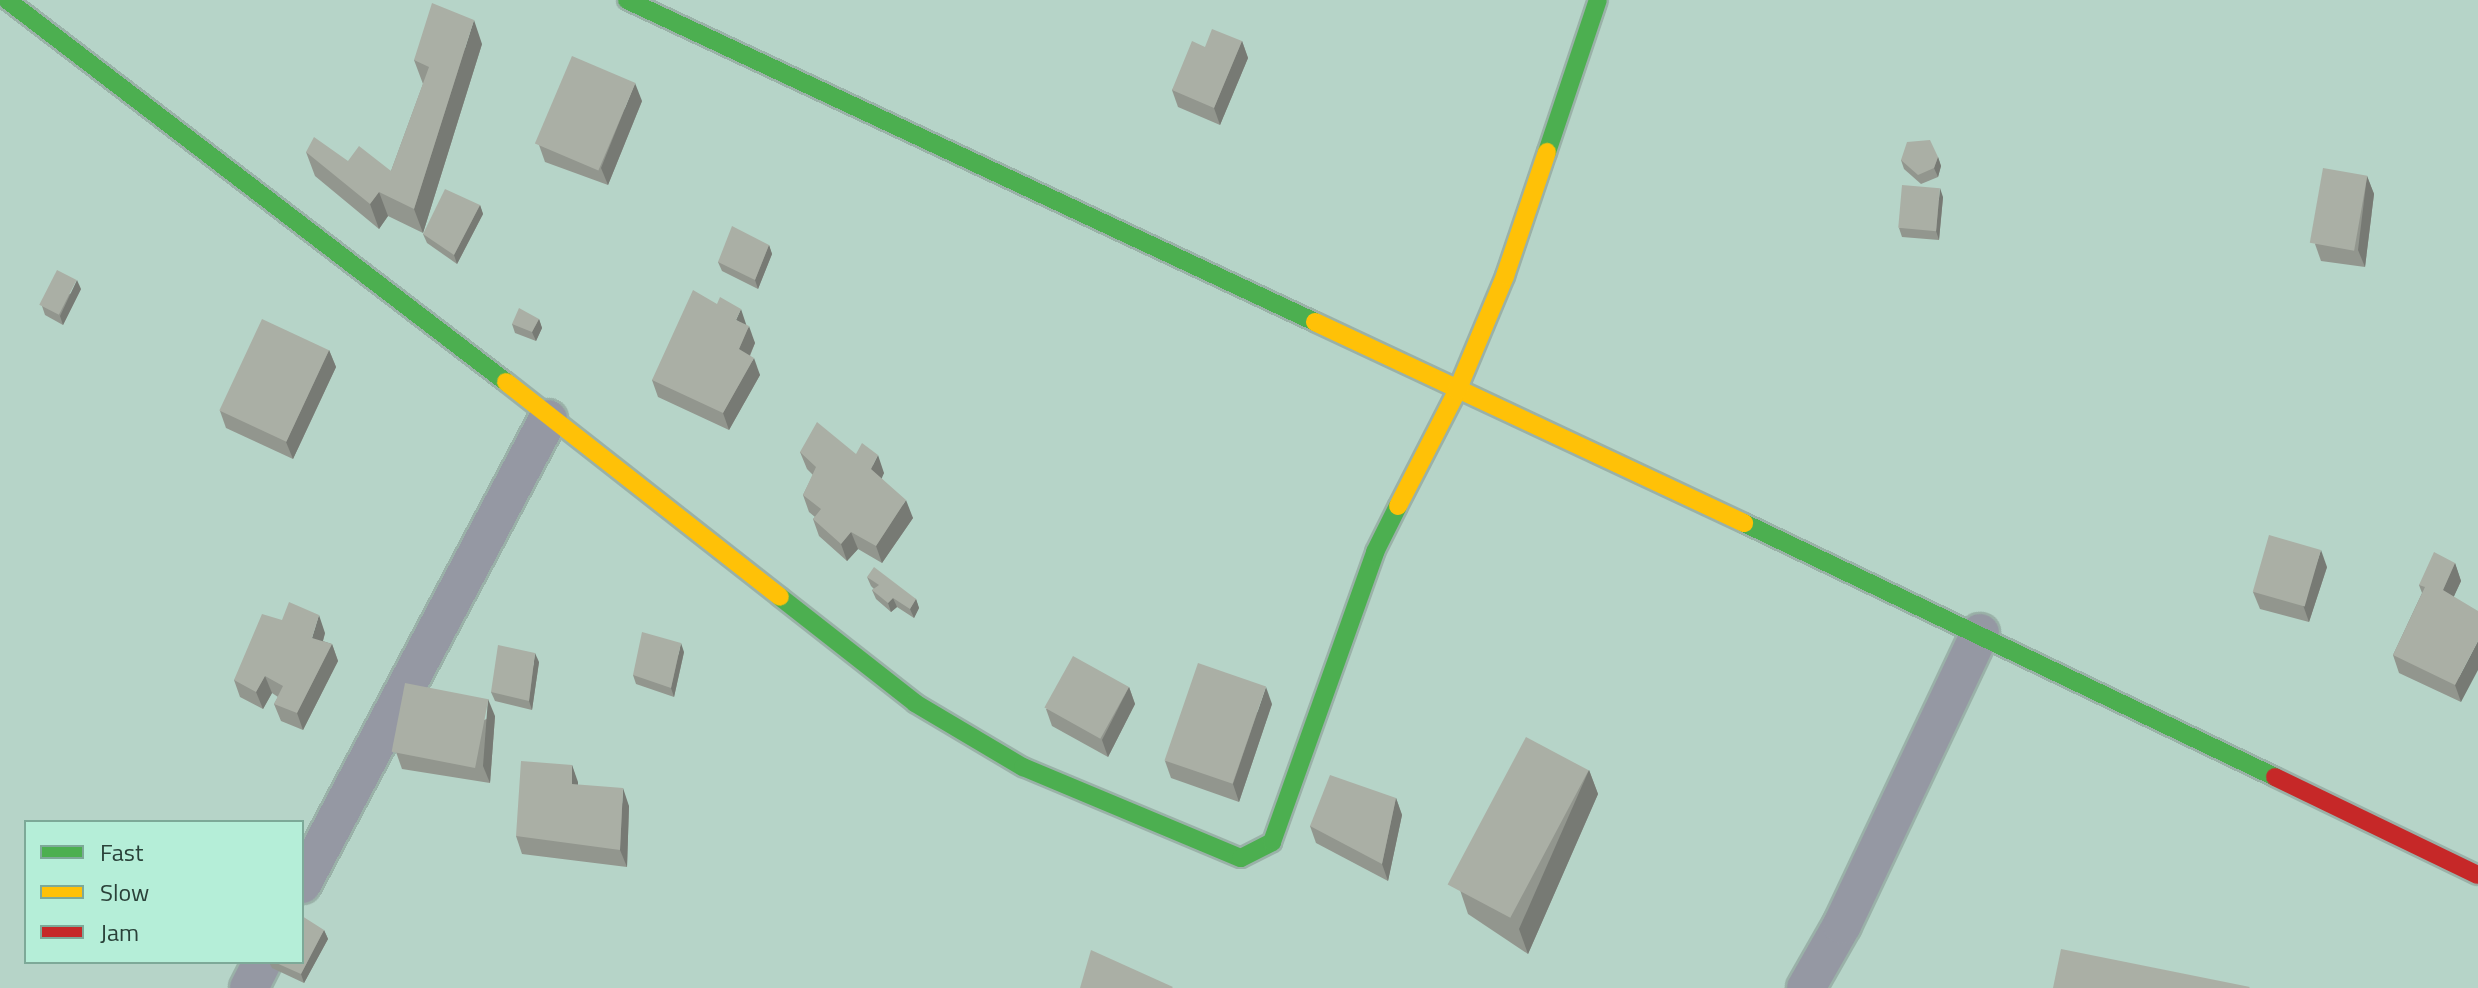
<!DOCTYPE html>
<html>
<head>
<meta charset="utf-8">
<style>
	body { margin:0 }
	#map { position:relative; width:2478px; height:988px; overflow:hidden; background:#b6d4c8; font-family:"Titillium Web",sans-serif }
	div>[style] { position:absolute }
	.roads { filter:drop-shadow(2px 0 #9ab1a8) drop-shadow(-2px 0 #9ab1a8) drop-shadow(0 2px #9ab1a8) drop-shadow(0 -2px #9ab1a8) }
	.street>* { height:38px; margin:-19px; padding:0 19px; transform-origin:19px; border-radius:19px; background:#9598a3 }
	.fast>* { height:18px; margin:-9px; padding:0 9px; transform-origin:9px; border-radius:9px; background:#4caf50 }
	.slow>* { height:18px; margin:-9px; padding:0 9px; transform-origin:9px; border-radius:9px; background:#ffc107 }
	.jam>* { height:18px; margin:-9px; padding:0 9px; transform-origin:9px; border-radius:9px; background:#c62828 }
	.wall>* { inset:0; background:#92968e }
	.shaded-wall>* { inset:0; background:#777a74 }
	.building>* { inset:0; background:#aaafa5; transform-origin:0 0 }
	span { translate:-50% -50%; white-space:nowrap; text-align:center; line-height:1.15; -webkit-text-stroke:7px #b5eed8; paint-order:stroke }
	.legend { position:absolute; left:24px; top:820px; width:280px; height:144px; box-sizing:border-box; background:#b5eed8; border:2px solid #7da998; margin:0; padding:10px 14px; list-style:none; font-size:24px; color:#2a4139 }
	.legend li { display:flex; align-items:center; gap:16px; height:40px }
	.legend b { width:40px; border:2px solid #7da998 }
</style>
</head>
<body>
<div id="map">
	<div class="roads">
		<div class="street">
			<i style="left:302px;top:884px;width:526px;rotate:-62.12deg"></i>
			<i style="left:249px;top:988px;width:29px;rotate:-63deg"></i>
			<i style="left:1806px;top:988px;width:73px;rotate:-60.3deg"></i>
			<i style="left:1842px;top:925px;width:323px;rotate:-64.7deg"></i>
		</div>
		<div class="fast">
			<i style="left:7px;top:0;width:628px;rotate:37.44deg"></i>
			<i style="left:627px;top:0;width:760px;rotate:25.08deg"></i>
			<i style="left:1547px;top:152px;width:160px;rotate:-71.5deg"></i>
			<i style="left:1744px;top:523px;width:589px;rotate:25.56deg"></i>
			<i style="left:780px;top:597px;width:172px;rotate:38.1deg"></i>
			<i style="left:915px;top:703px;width:126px;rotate:30.7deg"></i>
			<i style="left:1023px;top:767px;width:236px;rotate:22.7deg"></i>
			<i style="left:1241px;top:858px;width:35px;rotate:-27deg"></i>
			<i style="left:1272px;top:842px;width:308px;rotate:-70.4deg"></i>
			<i style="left:1375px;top:552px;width:51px;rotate:-63.4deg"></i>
		</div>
		<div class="slow">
			<i style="left:1315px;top:322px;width:474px;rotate:25.1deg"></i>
			<i style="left:506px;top:382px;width:348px;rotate:38.1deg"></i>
			<i style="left:1398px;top:506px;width:129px;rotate:-62.8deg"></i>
			<i style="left:1457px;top:391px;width:125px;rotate:-67.3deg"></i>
			<i style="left:1505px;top:276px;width:131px;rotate:-71.3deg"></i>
		</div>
		<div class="jam">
			<i style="left:2275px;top:777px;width:225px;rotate:25.8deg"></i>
		</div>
	</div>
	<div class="wall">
		<i style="clip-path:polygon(1242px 41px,1248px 58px,1220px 125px,1178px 107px,1172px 90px,1205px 47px)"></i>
		<i style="clip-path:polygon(482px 44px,423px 233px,388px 216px,379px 229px,315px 176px,306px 152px,391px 171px,423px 84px,414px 60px)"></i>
		<i style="clip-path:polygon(642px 101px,608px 185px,545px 162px,539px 145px)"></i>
		<i style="clip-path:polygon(1938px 157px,1941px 166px,1938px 177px,1921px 184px,1904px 169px,1901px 160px)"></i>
		<i style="clip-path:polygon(2367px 176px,2374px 194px,2365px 267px,2321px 261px,2315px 244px)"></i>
		<i style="clip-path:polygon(1943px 197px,1939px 240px,1902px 237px,1899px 228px)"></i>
		<i style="clip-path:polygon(480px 205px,483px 214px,457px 264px,427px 243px,423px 234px)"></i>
		<i style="clip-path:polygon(769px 245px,772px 254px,758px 289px,722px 271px,718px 262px)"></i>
		<i style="clip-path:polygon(81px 289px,63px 325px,45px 315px,42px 306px)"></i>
		<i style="clip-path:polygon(539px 319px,542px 328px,536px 341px,515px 333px,512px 324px)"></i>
		<i style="clip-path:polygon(746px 325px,755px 343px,750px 356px,760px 375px,729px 430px,658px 397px,652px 380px)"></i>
		<i style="clip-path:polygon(329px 350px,336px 367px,293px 459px,226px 428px,220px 411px)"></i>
		<i style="clip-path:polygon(800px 452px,856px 454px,884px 473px,881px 478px,913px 518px,882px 563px,858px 549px,847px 561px,819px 536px,813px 519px,815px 517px,809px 512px,803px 495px,813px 475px,807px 469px)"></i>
		<i style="clip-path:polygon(2455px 563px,2461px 581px,2454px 596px,2461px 702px,2399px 673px,2393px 655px,2422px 593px,2419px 585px)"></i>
		<i style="clip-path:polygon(2327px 567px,2309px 622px,2260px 609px,2253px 592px)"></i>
		<i style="clip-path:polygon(867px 577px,916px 599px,919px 608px,914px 618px,897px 607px,891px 612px,876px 599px,872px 590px,874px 589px,871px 586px)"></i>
		<i style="clip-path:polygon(325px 633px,323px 641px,332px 644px,338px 661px,303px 730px,281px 721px,274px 704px,278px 697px,272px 693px,263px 709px,240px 697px,234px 680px)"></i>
		<i style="clip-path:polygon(684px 652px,674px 697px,636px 684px,633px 675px)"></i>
		<i style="clip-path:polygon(539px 662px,532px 710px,495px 701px,491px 692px)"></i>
		<i style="clip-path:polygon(1129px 687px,1135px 704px,1108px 757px,1052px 726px,1046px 709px)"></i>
		<i style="clip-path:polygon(1272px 704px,1239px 802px,1171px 778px,1165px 761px)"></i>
		<i style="clip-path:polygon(495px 716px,490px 783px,402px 769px,396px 752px)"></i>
		<i style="clip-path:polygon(572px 765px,578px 785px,629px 806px,627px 867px,522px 854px,516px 836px)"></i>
		<i style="clip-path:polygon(1589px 770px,1598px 794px,1528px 954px,1468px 914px,1460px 890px)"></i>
		<i style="clip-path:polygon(1396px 798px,1402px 815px,1388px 881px,1316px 843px,1310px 826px)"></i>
		<i style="clip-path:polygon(324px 930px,328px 939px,304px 983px,272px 968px,269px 962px,302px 962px)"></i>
	</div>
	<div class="shaded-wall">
		<i style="clip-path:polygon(474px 20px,482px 44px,423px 233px,414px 209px)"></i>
		<i style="clip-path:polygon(1242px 41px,1248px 58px,1220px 125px,1214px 108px)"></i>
		<i style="clip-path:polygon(635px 83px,642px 101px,608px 185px,601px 168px)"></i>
		<i style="clip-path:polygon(1938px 157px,1941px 166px,1938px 177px,1934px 168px)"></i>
		<i style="clip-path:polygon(2367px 176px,2374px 194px,2365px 267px,2358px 250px)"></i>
		<i style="clip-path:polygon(1940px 188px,1943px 197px,1939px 240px,1936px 231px)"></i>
		<i style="clip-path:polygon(379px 192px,388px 216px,379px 229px,370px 204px)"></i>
		<i style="clip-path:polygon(480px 205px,483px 214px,457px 264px,454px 255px)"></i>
		<i style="clip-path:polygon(769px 245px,772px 254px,758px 289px,755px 280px)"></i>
		<i style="clip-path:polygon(77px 280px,81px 289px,63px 325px,60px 316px)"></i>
		<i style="clip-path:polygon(741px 309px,747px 327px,736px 320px)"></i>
		<i style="clip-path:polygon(539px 319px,542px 328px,536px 341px,532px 332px)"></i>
		<i style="clip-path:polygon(749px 326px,755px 343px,745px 366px,739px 349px)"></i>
		<i style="clip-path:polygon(329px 350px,336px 367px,293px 459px,286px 442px)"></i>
		<i style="clip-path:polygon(754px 358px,760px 375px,729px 430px,723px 413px)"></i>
		<i style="clip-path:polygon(878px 455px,884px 473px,878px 487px,871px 469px)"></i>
		<i style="clip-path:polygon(906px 500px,913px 518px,882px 563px,876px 546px)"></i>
		<i style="clip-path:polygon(851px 532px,858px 549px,847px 561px,841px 544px)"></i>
		<i style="clip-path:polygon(2321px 550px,2327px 567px,2309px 622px,2303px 605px)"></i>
		<i style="clip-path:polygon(2455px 563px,2461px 581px,2449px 607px,2443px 590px)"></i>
		<i style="clip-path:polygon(893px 598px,897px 607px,891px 612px,888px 603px)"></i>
		<i style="clip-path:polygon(916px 599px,919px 608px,914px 618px,910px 609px)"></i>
		<i style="clip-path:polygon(319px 615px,325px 633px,319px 655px,312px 638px)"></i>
		<i style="clip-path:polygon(2478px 641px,2478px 670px,2461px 702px,2455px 685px)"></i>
		<i style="clip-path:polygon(681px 643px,684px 652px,674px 697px,671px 688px)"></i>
		<i style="clip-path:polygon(332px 644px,338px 661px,303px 730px,297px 713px)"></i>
		<i style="clip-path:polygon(535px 653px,539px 662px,532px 710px,529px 701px)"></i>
		<i style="clip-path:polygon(265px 676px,272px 693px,263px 709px,256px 692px)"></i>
		<i style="clip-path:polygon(1129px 687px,1135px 704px,1108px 757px,1102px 740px)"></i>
		<i style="clip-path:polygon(1266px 687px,1272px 704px,1239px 802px,1233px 784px)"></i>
		<i style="clip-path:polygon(488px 699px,495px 716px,490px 783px,483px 766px)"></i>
		<i style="clip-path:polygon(572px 765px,578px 782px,578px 801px,572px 784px)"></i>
		<i style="clip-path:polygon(1589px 770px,1598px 794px,1528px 954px,1519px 929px)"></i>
		<i style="clip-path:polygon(623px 788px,629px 806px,627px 867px,620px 850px)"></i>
		<i style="clip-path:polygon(1396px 798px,1402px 815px,1388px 881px,1382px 864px)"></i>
		<i style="clip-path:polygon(324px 930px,328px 939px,304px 983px,301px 974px)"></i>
	</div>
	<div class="building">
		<i style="clip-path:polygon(432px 3px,474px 20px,414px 209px,379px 192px,370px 204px,306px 152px,314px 137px,348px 161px,359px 146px,391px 171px,429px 67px,414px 60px)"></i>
		<i style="clip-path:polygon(1212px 29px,1242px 41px,1214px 108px,1172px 90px,1192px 41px,1205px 47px)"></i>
		<i style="left:572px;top:56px;width:69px;height:95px;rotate:23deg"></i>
		<i style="clip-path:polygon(1930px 140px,1938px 157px,1934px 168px,1918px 175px,1901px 160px,1907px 142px)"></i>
		<i style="left:2323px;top:168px;width:45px;height:76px;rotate:10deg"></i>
		<i style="left:1902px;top:185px;width:38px;height:43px;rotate:5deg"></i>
		<i style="clip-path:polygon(445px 189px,480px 205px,454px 255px,423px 234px)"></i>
		<i style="clip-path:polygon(732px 226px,769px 245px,755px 280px,718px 262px)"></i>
		<i style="left:57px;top:270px;width:22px;height:39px;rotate:27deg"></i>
		<i style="clip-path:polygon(693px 290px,717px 304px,720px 297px,741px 309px,736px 320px,749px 326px,739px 349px,754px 358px,723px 413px,652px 380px)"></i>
		<i style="clip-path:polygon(519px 308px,539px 319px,532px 332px,512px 324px)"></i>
		<i style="left:262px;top:319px;width:74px;height:101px;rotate:25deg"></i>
		<i style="clip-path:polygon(817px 422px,856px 454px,862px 443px,878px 455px,871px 469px,906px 500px,876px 546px,851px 532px,841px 544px,813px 519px,821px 509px,803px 495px,816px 467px,800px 452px)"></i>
		<i style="left:2269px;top:535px;width:54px;height:59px;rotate:16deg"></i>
		<i style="clip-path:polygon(2434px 552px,2455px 563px,2443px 590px,2478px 611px,2478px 641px,2455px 685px,2393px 655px,2425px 587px,2419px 585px)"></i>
		<i style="clip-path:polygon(874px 567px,916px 599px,910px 609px,893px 598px,888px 603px,872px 590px,879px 585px,867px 577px)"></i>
		<i style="clip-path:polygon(289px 602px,319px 615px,312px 638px,332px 644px,297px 713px,274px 704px,283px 686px,265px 676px,256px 692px,234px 680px,262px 614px,282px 620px)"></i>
		<i style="clip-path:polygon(642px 632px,681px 643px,671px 688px,633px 675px)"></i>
		<i style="clip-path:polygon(498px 645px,535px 653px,529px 701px,491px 692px)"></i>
		<i style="left:1073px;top:656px;width:64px;height:59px;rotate:29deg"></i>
		<i style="left:1198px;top:663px;width:72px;height:103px;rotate:19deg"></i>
		<i style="left:405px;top:683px;width:85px;height:70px;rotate:11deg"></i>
		<i style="left:1526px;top:737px;width:71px;height:167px;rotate:28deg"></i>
		<i style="clip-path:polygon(521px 761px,572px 765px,572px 784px,623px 788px,620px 850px,516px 836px)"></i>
		<i style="clip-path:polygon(1330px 775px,1396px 798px,1382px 864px,1310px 826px)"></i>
		<i style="clip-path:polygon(302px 916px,324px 930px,301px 974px,274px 962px,302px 962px)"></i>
		<i style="clip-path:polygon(2061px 949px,2250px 987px,2249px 988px,2053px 988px)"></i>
		<i style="clip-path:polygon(1091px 950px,1173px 987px,1172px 988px,1080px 988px)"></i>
	</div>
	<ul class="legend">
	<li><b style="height:10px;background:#4caf50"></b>Fast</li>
	<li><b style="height:10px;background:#ffc107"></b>Slow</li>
	<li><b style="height:10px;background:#c62828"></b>Jam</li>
	</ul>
</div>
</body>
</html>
